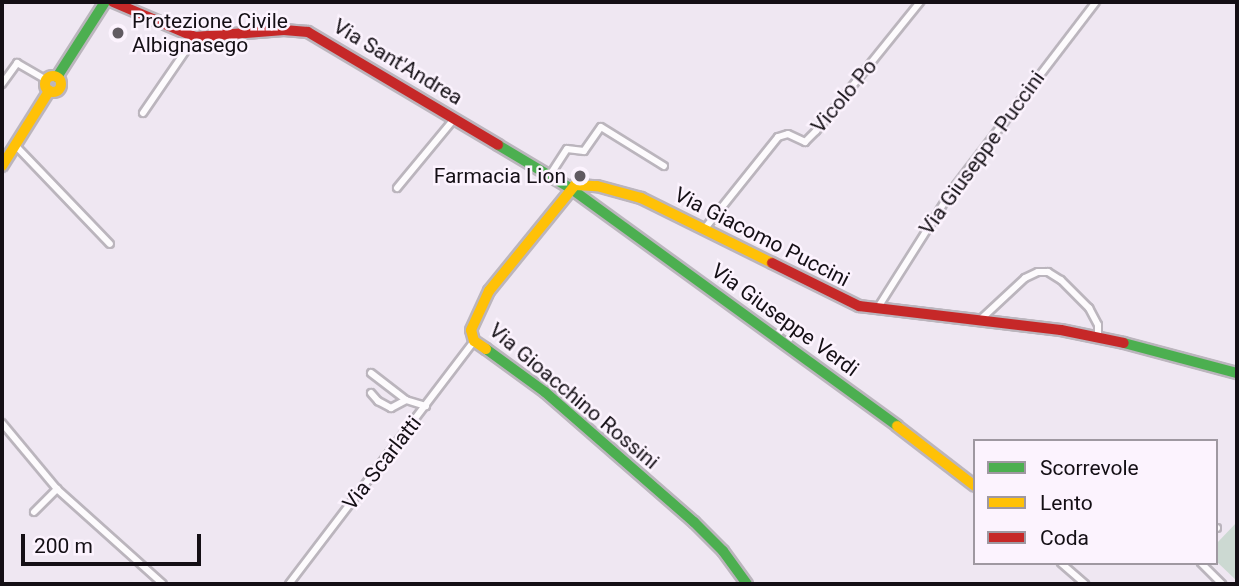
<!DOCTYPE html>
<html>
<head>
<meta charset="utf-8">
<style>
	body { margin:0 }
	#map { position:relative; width:1239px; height:586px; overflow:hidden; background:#efe7f2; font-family:Roboto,sans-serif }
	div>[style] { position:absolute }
	.green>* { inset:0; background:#ccd9d2 }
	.roads { filter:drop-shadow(2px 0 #bbb5bd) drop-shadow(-2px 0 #bbb5bd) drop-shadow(0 2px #bbb5bd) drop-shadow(0 -2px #bbb5bd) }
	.street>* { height:6px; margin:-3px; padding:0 3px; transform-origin:3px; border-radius:3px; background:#fdfbfd }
	.fast>* { height:10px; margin:-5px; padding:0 5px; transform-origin:5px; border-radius:5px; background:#4caf50 }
	.slow>* { height:10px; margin:-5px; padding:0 5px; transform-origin:5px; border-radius:5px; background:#ffc107 }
	.slow>.ring { margin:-5px; padding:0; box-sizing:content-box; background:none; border:10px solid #ffc107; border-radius:50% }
	.jam>* { height:10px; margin:-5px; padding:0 5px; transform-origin:5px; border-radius:5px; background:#c62828 }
	.dots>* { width:19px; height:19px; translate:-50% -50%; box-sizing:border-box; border:4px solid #fcf3fe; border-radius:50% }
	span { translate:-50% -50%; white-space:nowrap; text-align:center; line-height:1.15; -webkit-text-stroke:5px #fcf3fe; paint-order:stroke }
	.poi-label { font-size:21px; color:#140f15 }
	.left { translate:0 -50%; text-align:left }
	.right { translate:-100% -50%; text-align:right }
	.street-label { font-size:21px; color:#140f15 }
	.frame { position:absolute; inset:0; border:4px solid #140f15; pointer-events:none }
	.legend { position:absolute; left:973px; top:439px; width:245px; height:126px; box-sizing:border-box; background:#fcf3fe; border:2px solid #9f98a1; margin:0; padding:9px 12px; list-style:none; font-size:21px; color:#140f15 }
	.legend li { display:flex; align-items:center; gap:14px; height:35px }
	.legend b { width:35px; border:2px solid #9f98a1 }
	.scale { position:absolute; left:21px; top:534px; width:180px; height:32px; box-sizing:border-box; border:4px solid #140f15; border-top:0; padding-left:9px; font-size:21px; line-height:24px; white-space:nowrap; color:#140f15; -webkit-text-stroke:5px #fcf3fe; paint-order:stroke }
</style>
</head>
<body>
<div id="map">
	<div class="green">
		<i style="clip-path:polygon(1237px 522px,1237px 581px,1216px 561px,1216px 544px)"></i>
	</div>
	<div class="roads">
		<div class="street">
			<i style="left:2px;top:84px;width:26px;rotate:-54deg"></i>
			<i style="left:17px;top:63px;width:34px;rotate:30deg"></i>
			<i style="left:143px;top:113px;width:92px;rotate:-55.6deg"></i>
			<i style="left:15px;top:145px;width:137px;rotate:46.2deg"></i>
			<i style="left:550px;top:175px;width:31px;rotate:-57deg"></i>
			<i style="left:567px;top:149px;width:17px;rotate:7deg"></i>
			<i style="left:584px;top:151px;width:29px;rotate:-55deg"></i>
			<i style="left:601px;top:127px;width:74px;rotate:31.8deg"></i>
			<i style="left:397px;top:188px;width:91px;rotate:-50.4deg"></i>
			<i style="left:706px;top:227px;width:115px;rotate:-51.3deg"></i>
			<i style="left:778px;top:137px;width:10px;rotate:-17deg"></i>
			<i style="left:788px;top:134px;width:19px;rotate:25deg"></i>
			<i style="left:805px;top:142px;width:16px;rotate:-45deg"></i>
			<i style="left:816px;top:131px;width:166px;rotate:-51.1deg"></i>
			<i style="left:877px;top:309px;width:142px;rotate:-57.7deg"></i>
			<i style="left:953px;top:189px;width:235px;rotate:-52.6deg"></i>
			<i style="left:981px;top:319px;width:60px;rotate:-43deg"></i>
			<i style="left:1025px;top:278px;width:14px;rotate:-25deg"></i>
			<i style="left:1038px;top:272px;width:10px"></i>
			<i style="left:1048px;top:272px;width:15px;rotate:32deg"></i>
			<i style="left:1061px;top:280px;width:40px;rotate:45deg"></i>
			<i style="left:1089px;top:308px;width:19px;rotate:62deg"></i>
			<i style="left:1098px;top:325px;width:12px;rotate:90deg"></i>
			<i style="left:371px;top:373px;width:44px;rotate:37.6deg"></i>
			<i style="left:406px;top:400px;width:21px;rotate:17deg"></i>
			<i style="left:371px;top:393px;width:11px;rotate:49deg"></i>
			<i style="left:378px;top:401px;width:15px;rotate:28deg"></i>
			<i style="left:391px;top:408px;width:17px;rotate:-28deg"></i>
			<i style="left:2px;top:423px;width:86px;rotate:50.2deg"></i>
			<i style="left:57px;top:489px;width:142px;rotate:41.9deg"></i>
			<i style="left:34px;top:512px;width:33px;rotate:-45deg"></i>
			<i style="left:1216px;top:528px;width:1px"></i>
			<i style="left:1061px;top:563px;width:32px;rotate:41deg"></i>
			<i style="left:1201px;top:563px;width:30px;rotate:45deg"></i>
			<i style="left:289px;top:584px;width:305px;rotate:-52.7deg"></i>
		</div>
		<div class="fast">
			<i style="left:57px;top:77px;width:89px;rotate:-57.4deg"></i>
			<i style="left:498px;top:145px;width:84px;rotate:30.8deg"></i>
			<i style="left:570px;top:188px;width:404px;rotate:36deg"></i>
			<i style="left:1124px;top:343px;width:117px;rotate:14.9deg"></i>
			<i style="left:486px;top:349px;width:73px;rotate:36.1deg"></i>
			<i style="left:545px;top:392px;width:198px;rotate:41.1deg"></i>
			<i style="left:694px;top:522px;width:41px;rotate:45deg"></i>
			<i style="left:723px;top:551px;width:41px;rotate:54deg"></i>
		</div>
		<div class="slow">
			<i class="ring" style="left:45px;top:76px;width:6px;height:6px"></i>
			<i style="left:2px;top:166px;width:89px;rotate:-57.9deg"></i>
			<i style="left:486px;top:349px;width:14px;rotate:-146deg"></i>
			<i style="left:474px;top:341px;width:11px;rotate:-105deg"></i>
			<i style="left:471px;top:330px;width:43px;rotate:-65.2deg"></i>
			<i style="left:489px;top:291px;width:136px;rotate:-50.9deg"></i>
			<i style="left:575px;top:185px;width:22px;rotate:3deg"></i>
			<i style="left:597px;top:186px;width:46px;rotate:15.3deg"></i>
			<i style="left:641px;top:198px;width:146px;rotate:26.4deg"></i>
			<i style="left:897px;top:426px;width:98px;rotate:37.6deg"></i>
		</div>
		<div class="jam">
			<i style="left:113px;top:2px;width:89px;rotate:23.1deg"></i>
			<i style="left:195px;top:37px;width:89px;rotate:-4.5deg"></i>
			<i style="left:284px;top:30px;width:24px;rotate:5deg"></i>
			<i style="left:308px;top:32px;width:221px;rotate:30.7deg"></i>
			<i style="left:772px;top:263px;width:97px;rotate:26.3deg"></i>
			<i style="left:859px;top:306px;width:203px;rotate:6.8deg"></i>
			<i style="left:1061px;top:330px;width:64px;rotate:11.7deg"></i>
		</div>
	</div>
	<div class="dots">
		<i style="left:118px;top:33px;background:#615b62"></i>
		<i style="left:580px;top:176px;background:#615b62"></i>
	</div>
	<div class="poi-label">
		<span class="left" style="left:132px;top:33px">Protezione Civile<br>Albignasego</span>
		<span class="right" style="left:566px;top:176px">Farmacia Lion</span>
	</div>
	<div class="street-label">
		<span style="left:398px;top:62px;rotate:31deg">Via Sant'Andrea</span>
		<span style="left:844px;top:96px;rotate:-50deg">Vicolo Po</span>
		<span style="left:982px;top:153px;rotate:-54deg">Via Giuseppe Puccini</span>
		<span style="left:762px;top:237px;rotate:27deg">Via Giacomo Puccini</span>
		<span style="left:785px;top:320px;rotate:36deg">Via Giuseppe Verdi</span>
		<span style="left:574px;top:396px;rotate:40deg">Via Gioacchino Rossini</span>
		<span style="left:382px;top:463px;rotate:-52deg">Via Scarlatti</span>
	</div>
	<div class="frame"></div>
	<ul class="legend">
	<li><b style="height:9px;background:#4caf50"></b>Scorrevole</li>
	<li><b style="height:9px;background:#ffc107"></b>Lento</li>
	<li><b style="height:9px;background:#c62828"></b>Coda</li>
	</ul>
	<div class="scale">200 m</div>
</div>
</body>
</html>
